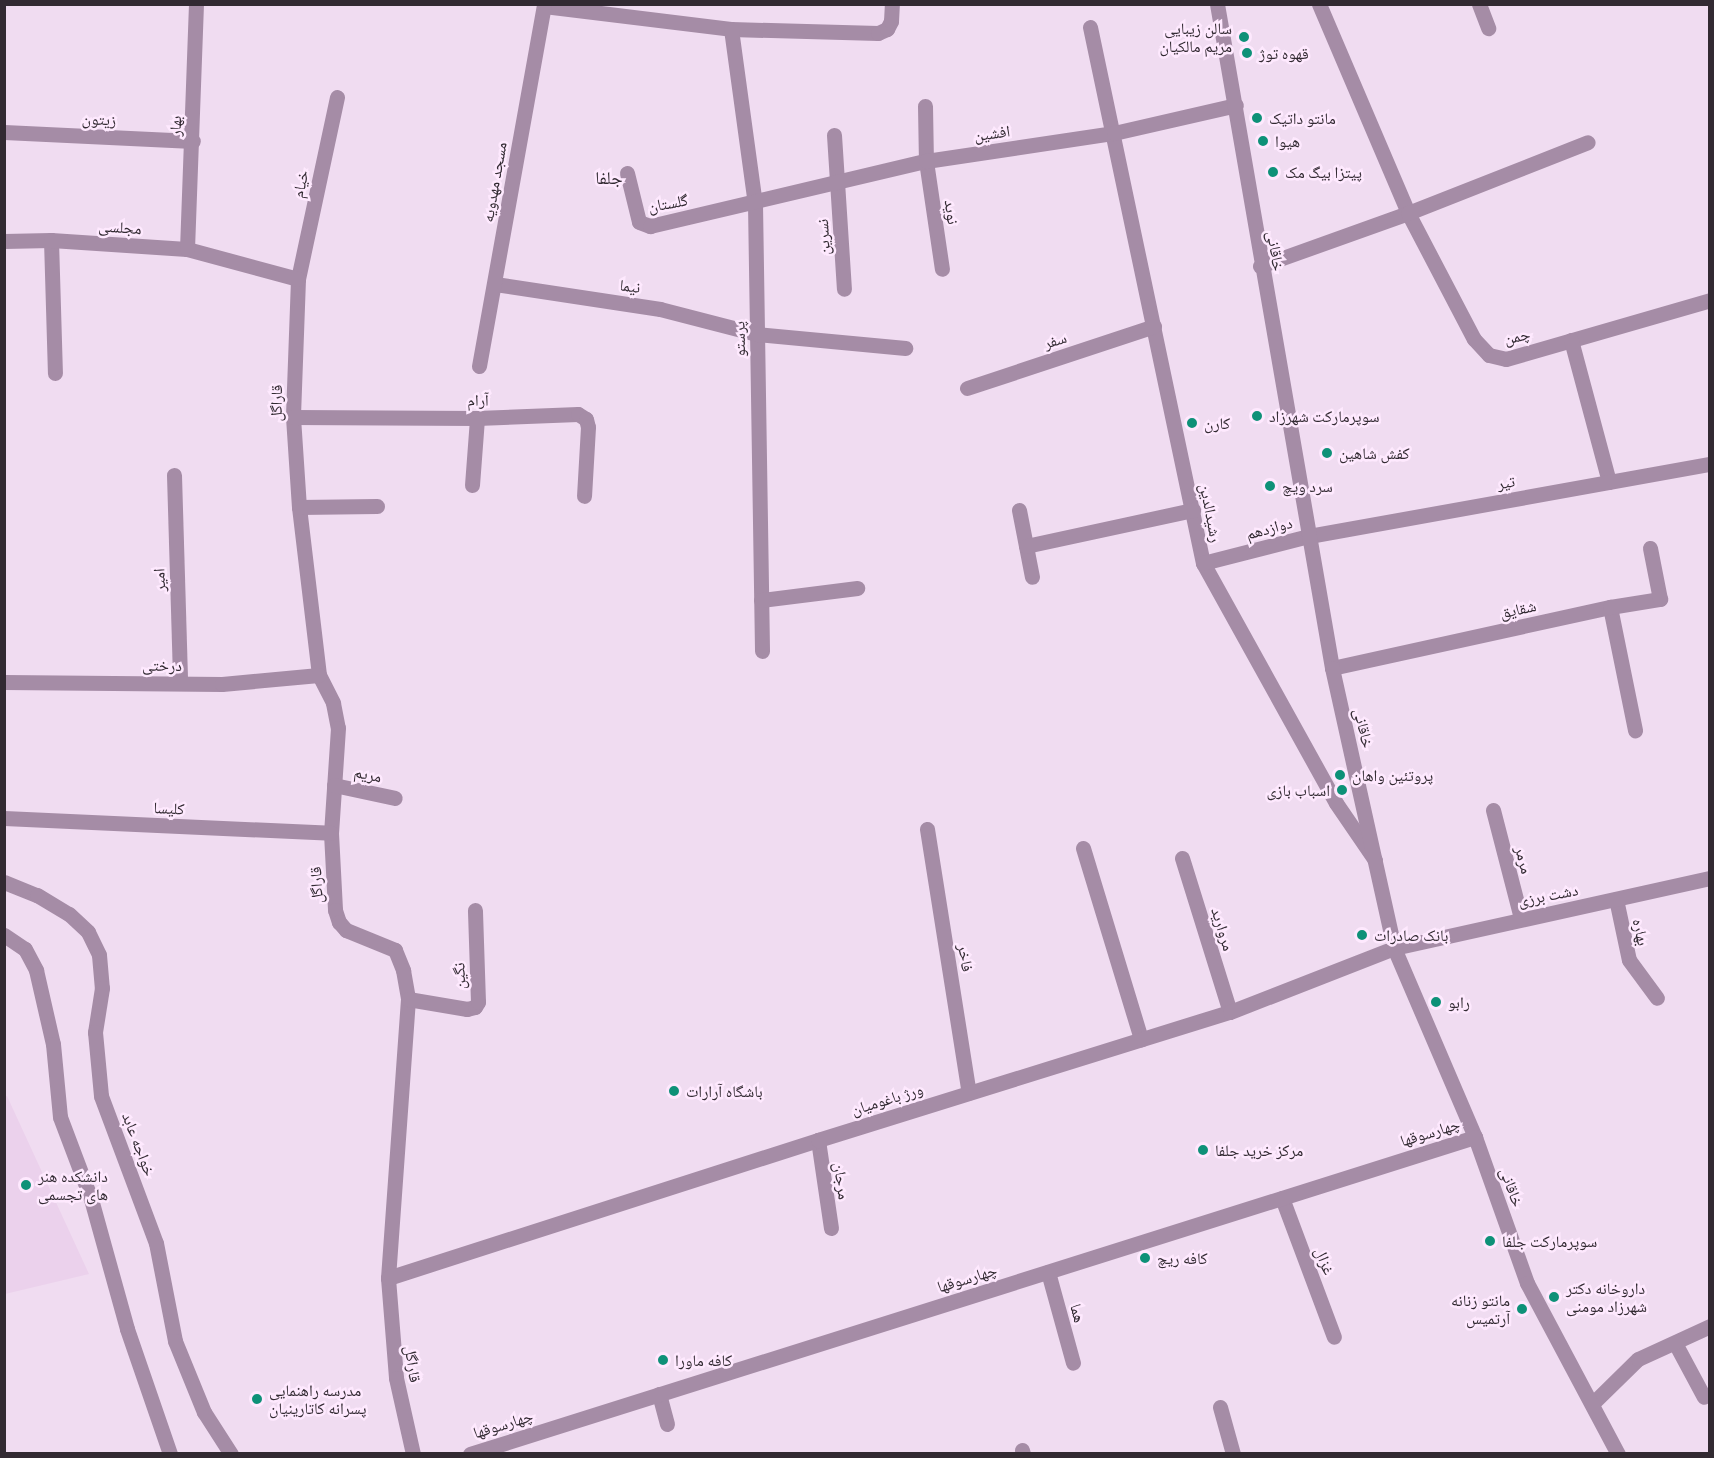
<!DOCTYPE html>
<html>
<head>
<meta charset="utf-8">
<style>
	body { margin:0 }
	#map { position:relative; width:1714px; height:1458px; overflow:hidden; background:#f0dcf1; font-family:"Archivo Narrow","Noto Naskh Arabic",sans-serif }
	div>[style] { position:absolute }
	.built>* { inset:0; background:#ebd1ec }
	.minor>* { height:15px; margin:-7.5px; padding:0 7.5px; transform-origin:7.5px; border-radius:7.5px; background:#a58ca6 }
	.tertiary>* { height:15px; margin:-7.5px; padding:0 7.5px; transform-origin:7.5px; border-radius:7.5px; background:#a58ca6 }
	.dots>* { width:16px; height:16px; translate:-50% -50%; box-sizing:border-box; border:3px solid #fee9fe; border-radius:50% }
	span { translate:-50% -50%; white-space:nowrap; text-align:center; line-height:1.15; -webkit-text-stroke:5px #fee9fe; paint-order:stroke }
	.poi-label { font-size:16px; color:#322a32 }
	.right { translate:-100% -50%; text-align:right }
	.left { translate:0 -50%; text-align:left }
	.street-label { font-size:16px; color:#322a32 }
	.neighbourhood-label { font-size:18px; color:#322a32 }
	.frame { position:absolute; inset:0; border:6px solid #322a32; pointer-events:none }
</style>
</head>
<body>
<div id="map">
	<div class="built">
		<i style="clip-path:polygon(7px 1096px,89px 1274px,5px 1294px,4px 1097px)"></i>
	</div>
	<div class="minor">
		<i style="left:1319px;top:4px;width:227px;rotate:66.9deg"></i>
		<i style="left:1408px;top:213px;width:142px;rotate:62.4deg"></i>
		<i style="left:1474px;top:339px;width:22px;rotate:47deg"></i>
		<i style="left:1489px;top:355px;width:17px;rotate:13deg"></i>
		<i style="left:1506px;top:359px;width:212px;rotate:-16.1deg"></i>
		<i style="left:1479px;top:4px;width:26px;rotate:69deg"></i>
		<i style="left:544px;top:6px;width:188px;rotate:7deg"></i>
		<i style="left:731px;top:29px;width:147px;rotate:1.6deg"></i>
		<i style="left:878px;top:33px;width:10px;rotate:-24deg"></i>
		<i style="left:887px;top:29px;width:9px;rotate:-63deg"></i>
		<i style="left:891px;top:21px;width:17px;rotate:-87deg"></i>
		<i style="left:1090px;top:27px;width:548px;rotate:78.1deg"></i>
		<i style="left:1203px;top:563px;width:274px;rotate:61deg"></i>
		<i style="left:1336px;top:803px;width:69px;rotate:55.6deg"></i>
		<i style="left:731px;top:29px;width:177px;rotate:82.2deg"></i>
		<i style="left:755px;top:204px;width:447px;rotate:89.1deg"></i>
		<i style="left:337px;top:97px;width:186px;rotate:102.1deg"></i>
		<i style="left:298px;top:279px;width:138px;rotate:92.1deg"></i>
		<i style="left:293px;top:417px;width:90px;rotate:86.2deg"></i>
		<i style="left:299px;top:507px;width:169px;rotate:83.2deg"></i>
		<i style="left:319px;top:675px;width:31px;rotate:63deg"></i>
		<i style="left:333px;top:703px;width:25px;rotate:79deg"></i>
		<i style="left:338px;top:728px;width:105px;rotate:93.8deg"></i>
		<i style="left:331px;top:833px;width:77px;rotate:87deg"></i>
		<i style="left:335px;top:910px;width:13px;rotate:72deg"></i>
		<i style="left:339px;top:922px;width:11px;rotate:49deg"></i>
		<i style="left:346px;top:930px;width:53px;rotate:22.2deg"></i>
		<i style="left:395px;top:950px;width:22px;rotate:68deg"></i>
		<i style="left:403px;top:970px;width:29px;rotate:80deg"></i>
		<i style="left:408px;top:999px;width:280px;rotate:94.1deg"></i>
		<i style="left:388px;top:1278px;width:100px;rotate:85.4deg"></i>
		<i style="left:396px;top:1378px;width:78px;rotate:77.4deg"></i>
		<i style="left:925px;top:106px;width:55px;rotate:89deg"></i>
		<i style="left:926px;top:161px;width:109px;rotate:81.6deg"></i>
		<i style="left:4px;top:132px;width:189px;rotate:2.7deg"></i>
		<i style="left:834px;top:135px;width:154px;rotate:86.3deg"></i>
		<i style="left:627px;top:173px;width:50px;rotate:76.2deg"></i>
		<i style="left:639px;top:222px;width:12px;rotate:20deg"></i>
		<i style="left:650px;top:226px;width:284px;rotate:-13.3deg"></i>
		<i style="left:926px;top:161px;width:190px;rotate:-8.5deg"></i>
		<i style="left:1114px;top:133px;width:125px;rotate:-12.9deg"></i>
		<i style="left:51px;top:240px;width:133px;rotate:88.3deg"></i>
		<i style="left:4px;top:241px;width:47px;rotate:-1.2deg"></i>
		<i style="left:51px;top:240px;width:136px;rotate:3.8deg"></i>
		<i style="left:187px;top:249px;width:115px;rotate:15.1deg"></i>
		<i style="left:187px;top:249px;width:245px;rotate:-87.9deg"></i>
		<i style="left:1260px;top:266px;width:157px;rotate:-19.7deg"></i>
		<i style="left:1408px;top:213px;width:193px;rotate:-21.5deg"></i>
		<i style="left:495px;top:284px;width:167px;rotate:8.6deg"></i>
		<i style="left:660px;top:309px;width:100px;rotate:14.5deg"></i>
		<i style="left:757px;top:334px;width:149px;rotate:5.4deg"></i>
		<i style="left:1571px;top:340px;width:147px;rotate:75deg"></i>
		<i style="left:479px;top:366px;width:368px;rotate:-79.8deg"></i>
		<i style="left:967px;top:388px;width:197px;rotate:-18.3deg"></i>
		<i style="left:293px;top:417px;width:184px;rotate:0.3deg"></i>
		<i style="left:477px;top:418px;width:101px;rotate:-2.3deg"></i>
		<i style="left:578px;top:414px;width:9px;rotate:32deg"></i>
		<i style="left:586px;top:419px;width:8px;rotate:76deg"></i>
		<i style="left:588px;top:427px;width:69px;rotate:93.3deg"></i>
		<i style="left:174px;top:475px;width:208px;rotate:88.3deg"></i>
		<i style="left:472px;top:485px;width:67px;rotate:-85.7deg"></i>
		<i style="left:299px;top:507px;width:78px;rotate:-0.7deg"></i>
		<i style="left:1019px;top:510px;width:68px;rotate:79deg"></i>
		<i style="left:1026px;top:546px;width:171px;rotate:-12.2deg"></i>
		<i style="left:1203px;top:563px;width:109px;rotate:-14.3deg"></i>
		<i style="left:1309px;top:536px;width:407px;rotate:-10.2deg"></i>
		<i style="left:761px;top:600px;width:97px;rotate:-7.1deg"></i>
		<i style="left:1610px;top:607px;width:126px;rotate:78.5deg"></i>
		<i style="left:1332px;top:668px;width:285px;rotate:-12.4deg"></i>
		<i style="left:1610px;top:607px;width:51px;rotate:-9.1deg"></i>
		<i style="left:1660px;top:599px;width:52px;rotate:-101.1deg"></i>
		<i style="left:4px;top:682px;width:218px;rotate:0.5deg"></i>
		<i style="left:222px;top:684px;width:97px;rotate:-5.3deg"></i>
		<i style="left:334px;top:785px;width:62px;rotate:12deg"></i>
		<i style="left:1493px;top:810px;width:112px;rotate:75.5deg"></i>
		<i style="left:4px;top:818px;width:327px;rotate:2.6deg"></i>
		<i style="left:927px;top:829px;width:267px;rotate:81deg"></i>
		<i style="left:1083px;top:848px;width:200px;rotate:73.1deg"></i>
		<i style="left:1182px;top:858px;width:161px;rotate:72.7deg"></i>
		<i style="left:4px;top:882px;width:35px;rotate:22deg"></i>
		<i style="left:37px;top:895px;width:37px;rotate:31deg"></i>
		<i style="left:69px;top:914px;width:26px;rotate:43deg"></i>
		<i style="left:88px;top:932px;width:25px;rotate:64deg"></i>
		<i style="left:99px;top:955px;width:33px;rotate:85deg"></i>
		<i style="left:102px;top:988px;width:45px;rotate:99deg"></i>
		<i style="left:95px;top:1032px;width:64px;rotate:84.6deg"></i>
		<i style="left:101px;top:1096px;width:157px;rotate:69.5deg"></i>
		<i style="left:156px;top:1243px;width:100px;rotate:79deg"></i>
		<i style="left:175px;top:1341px;width:77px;rotate:67.8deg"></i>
		<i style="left:204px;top:1412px;width:50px;rotate:57.3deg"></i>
		<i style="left:1616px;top:899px;width:62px;rotate:78deg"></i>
		<i style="left:1629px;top:960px;width:47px;rotate:53.6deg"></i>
		<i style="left:4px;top:935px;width:25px;rotate:34deg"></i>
		<i style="left:25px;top:949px;width:24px;rotate:62deg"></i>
		<i style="left:36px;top:970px;width:76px;rotate:77.1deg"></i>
		<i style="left:53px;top:1044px;width:73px;rotate:84.5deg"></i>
		<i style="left:60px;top:1117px;width:88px;rotate:69.3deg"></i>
		<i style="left:91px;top:1199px;width:135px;rotate:74.5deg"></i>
		<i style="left:127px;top:1329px;width:132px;rotate:71deg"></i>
		<i style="left:408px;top:999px;width:60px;rotate:9.6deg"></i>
		<i style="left:467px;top:1009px;width:8px;rotate:-14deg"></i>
		<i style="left:475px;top:1007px;width:6px;rotate:-59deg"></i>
		<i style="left:478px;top:1002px;width:92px;rotate:-91.9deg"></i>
		<i style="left:818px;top:1140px;width:89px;rotate:81.6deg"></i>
		<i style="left:1282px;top:1198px;width:148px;rotate:69.5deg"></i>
		<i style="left:1048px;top:1272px;width:94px;rotate:74.6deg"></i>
		<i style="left:388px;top:1278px;width:452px;rotate:-17.8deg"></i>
		<i style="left:818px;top:1140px;width:431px;rotate:-17.3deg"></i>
		<i style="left:1230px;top:1012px;width:176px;rotate:-21.3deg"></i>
		<i style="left:1394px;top:948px;width:324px;rotate:-12.5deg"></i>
		<i style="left:1675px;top:1343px;width:61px;rotate:61.8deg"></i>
		<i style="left:659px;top:1394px;width:31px;rotate:75deg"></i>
		<i style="left:1592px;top:1404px;width:64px;rotate:-44.4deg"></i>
		<i style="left:1638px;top:1359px;width:79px;rotate:-24.6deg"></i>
		<i style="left:1220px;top:1407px;width:49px;rotate:74.5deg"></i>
		<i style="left:1022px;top:1450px;width:4px;rotate:76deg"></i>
		<i style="left:470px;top:1454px;width:1054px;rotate:-17.51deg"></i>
	</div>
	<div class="tertiary">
		<i style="left:1217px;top:4px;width:674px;rotate:80.17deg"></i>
		<i style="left:1332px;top:668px;width:287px;rotate:77.5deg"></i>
		<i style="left:1394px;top:948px;width:206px;rotate:66.8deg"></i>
		<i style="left:1475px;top:1137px;width:155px;rotate:70.4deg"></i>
		<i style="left:1527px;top:1283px;width:194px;rotate:62deg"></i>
	</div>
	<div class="dots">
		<i style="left:1244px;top:37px;background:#0e9178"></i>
		<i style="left:1247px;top:53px;background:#0e9178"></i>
		<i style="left:1257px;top:118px;background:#0e9178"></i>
		<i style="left:1263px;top:141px;background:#0e9178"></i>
		<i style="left:1273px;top:172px;background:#0e9178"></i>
		<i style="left:1257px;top:416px;background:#0e9178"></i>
		<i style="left:1192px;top:423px;background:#0e9178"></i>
		<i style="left:1327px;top:453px;background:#0e9178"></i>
		<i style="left:1270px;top:486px;background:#0e9178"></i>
		<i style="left:1340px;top:775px;background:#0e9178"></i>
		<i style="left:1342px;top:790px;background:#0e9178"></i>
		<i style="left:1362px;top:935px;background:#0e9178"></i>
		<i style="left:1436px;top:1002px;background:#0e9178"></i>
		<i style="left:674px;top:1091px;background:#0e9178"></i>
		<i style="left:1203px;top:1150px;background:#0e9178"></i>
		<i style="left:26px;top:1185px;background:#0e9178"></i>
		<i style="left:1490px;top:1241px;background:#0e9178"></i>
		<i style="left:1145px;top:1258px;background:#0e9178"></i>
		<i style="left:1554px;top:1297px;background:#0e9178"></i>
		<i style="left:1522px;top:1309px;background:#0e9178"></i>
		<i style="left:663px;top:1360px;background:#0e9178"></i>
		<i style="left:257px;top:1399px;background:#0e9178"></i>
	</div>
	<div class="poi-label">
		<span class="right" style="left:1232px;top:37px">سالن زیبایی<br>مریم مالکیان</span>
		<span class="left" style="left:1259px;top:53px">قهوه توژ</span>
		<span class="left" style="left:1269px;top:118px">مانتو داتیک</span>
		<span class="left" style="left:1275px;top:141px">هیوا</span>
		<span class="left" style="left:1285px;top:172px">پیتزا بیگ مک</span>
		<span class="left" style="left:1269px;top:416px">سوپرمارکت شهرزاد</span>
		<span class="left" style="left:1204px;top:423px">کارن</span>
		<span class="left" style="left:1339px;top:453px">کفش شاهین</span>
		<span class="left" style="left:1282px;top:486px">سرد ویچ</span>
		<span class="left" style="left:1352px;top:775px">پروتئین واهان</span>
		<span class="right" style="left:1330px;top:790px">اسباب بازی</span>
		<span class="left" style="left:1374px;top:935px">بانک صادرات</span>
		<span class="left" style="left:1448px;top:1002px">رابو</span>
		<span class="left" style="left:686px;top:1091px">باشگاه آرارات</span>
		<span class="left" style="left:1215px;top:1150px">مرکز خرید جلفا</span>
		<span class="left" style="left:38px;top:1185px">دانشکده هنر<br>های تجسمی</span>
		<span class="left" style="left:1502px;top:1241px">سوپرمارکت جلفا</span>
		<span class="left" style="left:1157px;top:1258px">کافه ریچ</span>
		<span class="left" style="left:1566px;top:1297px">داروخانه دکتر<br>شهرزاد مومنی</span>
		<span class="right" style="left:1510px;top:1309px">مانتو زنانه<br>آرتمیس</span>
		<span class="left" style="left:675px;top:1360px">کافه ماورا</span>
		<span class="left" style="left:269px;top:1399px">مدرسه راهنمایی<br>پسرانه کاتارینیان</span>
	</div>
	<div class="street-label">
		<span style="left:99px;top:119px;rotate:3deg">زیتون</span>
		<span style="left:175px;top:126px;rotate:-88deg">بهار</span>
		<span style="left:992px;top:133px;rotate:-8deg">افشین</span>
		<span style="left:494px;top:182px;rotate:-80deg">مسجد مهدویه</span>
		<span style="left:300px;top:184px;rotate:-78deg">خیام</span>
		<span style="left:668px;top:203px;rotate:-10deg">گلستان</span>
		<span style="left:952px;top:212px;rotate:82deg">نوید</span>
		<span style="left:120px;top:227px;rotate:4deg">مجلسی</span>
		<span style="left:823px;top:237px;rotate:-93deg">نسرین</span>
		<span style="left:1276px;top:251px;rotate:81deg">خاقانی</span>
		<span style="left:630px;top:286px;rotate:8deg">نیما</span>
		<span style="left:1517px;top:336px;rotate:-12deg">چمن</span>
		<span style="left:739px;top:339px;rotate:-91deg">پرستو</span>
		<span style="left:1055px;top:340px;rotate:-18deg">سفر</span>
		<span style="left:478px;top:400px;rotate:-1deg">آرام</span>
		<span style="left:276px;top:403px;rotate:-89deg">قاراگل</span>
		<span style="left:1506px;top:482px;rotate:-10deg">تیر</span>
		<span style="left:1211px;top:513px;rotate:79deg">رشیدالدین</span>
		<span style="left:1269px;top:528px;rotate:-15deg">دوازدهم</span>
		<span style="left:159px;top:580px;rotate:-92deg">امیر</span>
		<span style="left:1518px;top:609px;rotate:-12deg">شقایق</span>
		<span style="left:162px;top:665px;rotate:1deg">درختی</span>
		<span style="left:1364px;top:728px;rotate:77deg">خاقانی</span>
		<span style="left:368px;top:774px;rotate:12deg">مریم</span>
		<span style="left:169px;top:808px;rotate:3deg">کلیسا</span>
		<span style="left:1524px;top:860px;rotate:76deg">مرمر</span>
		<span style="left:316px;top:885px;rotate:-93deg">قاراگل</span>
		<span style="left:1548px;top:895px;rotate:-11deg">دشت برزی</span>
		<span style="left:1223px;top:929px;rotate:73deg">مروارید</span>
		<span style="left:1641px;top:932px;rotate:78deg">بهاره</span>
		<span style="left:966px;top:958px;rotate:81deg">فاخر</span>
		<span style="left:459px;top:976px;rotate:-92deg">نگین</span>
		<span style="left:887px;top:1099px;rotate:-17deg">ورژ باغومیان</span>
		<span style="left:1430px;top:1132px;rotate:-17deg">چهارسوقها</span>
		<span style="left:139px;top:1144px;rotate:69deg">خواجه عابد</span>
		<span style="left:842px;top:1181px;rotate:82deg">مرجان</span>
		<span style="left:1512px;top:1187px;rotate:70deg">خاقانی</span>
		<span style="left:1325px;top:1261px;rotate:69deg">غزال</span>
		<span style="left:967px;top:1278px;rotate:-17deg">چهارسوقها</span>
		<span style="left:1078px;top:1313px;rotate:75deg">هما</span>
		<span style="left:413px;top:1364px;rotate:82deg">قاراگل</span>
		<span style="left:503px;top:1424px;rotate:-17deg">چهارسوقها</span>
	</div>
	<div class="neighbourhood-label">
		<span style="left:609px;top:178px">جلفا</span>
	</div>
	<div class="frame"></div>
</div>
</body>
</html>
